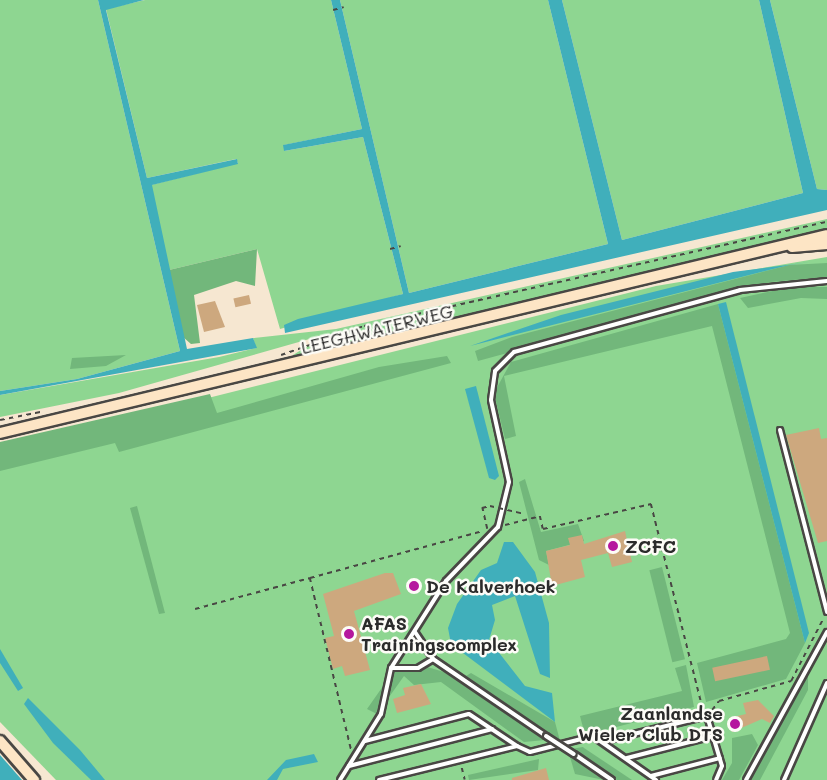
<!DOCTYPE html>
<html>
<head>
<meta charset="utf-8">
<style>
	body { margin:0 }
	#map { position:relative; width:827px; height:780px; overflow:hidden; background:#f6e7d1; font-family:Mali,sans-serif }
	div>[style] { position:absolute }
	.green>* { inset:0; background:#8ed691 }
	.forest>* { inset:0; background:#72b77b; transform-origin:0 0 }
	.water>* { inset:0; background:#40afbb }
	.building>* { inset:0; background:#cda87e; transform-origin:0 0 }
	.path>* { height:1.5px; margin-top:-0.75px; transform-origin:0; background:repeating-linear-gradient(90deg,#494744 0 4.5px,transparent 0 9px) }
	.roads { filter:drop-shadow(2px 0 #494744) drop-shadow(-2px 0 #494744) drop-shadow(0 2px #494744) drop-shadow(0 -2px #494744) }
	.lane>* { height:4px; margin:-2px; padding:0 2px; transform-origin:2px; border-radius:2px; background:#fff }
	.secondary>* { height:10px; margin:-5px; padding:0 5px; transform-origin:5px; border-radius:5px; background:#fde5c5 }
	.path-bridge>* { height:1.5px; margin-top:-0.75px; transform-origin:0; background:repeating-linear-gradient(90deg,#494744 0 4.5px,transparent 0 9px) }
	.bridges { filter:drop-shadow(2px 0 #494744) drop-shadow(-2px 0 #494744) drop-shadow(0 2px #494744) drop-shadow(0 -2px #494744) }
	.lane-bridge>* { height:4px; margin:-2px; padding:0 2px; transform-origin:2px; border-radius:2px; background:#fff }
	.dots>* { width:16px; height:16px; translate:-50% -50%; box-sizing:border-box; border:3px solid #fdfcf7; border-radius:50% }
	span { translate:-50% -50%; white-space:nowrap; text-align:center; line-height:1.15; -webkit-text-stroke:5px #fdfcf7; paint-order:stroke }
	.street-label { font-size:18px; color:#2b2b2b }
	.poi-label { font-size:18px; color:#2b2b2b; font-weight:700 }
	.left { translate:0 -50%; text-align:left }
	.right { translate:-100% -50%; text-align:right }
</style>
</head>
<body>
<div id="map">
	<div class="green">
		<i style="clip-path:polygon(0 0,98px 0,180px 351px,77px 379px,0 391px)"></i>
		<i style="clip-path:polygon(145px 0,331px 0,362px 129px,284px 145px,284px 151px,363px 137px,403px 294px,280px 329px,257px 249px,169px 270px,151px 185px,238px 163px,236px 159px,147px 178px,106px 9px)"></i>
		<i style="clip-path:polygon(340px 0,548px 0,608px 244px,409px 293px)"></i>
		<i style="clip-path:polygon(562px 0,759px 0,803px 193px,622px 240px)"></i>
		<i style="clip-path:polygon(770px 0,827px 0,827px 190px,817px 189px)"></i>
		<i style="clip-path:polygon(827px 219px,827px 231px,294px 360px,293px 355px,327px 334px,119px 393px,0 417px,0 395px,219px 357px,256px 348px,253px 338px,336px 329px)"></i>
		<i style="clip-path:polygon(827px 257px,827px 780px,56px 780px,0 722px,0 450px,656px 286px)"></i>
	</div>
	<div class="forest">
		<i style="clip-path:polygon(257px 249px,255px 286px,236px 281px,194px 295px,200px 343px,191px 344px,183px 337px,169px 270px)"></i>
		<i style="clip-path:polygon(827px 263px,827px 277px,770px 282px,478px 361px,475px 351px,512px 337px,789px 265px)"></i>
		<i style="clip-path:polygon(791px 287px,827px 287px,827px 299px,801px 298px,748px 308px,740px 298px)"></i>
		<i style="clip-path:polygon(718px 304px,805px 643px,786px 679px,706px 702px,697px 663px,786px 639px,790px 633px,712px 326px,504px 376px,516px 436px,505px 439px,494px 393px,511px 362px)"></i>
		<i style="clip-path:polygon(126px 355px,106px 366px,70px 369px,72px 358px)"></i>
		<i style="clip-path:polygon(447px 356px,451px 363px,119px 452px,115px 443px,0 471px,0 442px,210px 394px,217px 413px,379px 367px)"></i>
		<i style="clip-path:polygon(525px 479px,541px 532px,578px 524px,584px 541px,546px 551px,549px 565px,539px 560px,519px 482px)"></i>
		<i style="clip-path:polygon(137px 506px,165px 613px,159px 614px,130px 508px)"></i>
		<i style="left:662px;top:567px;width:95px;height:13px;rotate:76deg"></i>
		<i style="clip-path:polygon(686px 665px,694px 707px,585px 735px,580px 716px,682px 691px,675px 668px)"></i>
		<i style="clip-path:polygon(424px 666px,444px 672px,545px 740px,524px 742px,441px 682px,414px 685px,404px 676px,377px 714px,367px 709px,395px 669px)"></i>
		<i style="clip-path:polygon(808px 671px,808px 690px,760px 780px,750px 780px)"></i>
		<i style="clip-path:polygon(471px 673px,555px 722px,560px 741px,466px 676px)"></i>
		<i style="clip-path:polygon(752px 734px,758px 745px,739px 780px,722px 780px,732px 763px,732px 738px)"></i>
		<i style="clip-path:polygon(583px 747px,584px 748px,632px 780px,617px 780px,571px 749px)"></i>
		<i style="clip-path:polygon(570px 757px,604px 780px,575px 774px)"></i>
		<i style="clip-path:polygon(539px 759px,538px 770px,469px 780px,468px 775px)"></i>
	</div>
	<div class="water">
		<i style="clip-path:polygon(98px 0,144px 0,106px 10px,147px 178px,237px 159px,238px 164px,152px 185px,187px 349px,253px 338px,257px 348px,0 395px,0 391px,77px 379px,180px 351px)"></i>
		<i style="clip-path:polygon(331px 0,340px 0,409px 293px,608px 244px,548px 0,562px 0,622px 240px,803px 193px,759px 0,770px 0,817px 189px,827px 190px,827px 210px,285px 333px,284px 325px,298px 319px,403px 294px,363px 137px,284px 151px,283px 145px,362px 129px)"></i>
		<i style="clip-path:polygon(810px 262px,789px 265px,470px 346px,561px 315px,733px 272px)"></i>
		<i style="clip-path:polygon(726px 302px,809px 633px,805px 643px,718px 304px)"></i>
		<i style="clip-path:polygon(476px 386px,499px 476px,495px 480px,489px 478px,465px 389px)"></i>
		<i style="clip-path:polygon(504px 542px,513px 542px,535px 572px,549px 623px,550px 678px,540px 674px,515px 596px,492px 605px,495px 620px,489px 640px,525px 686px,552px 693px,555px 722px,451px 644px,448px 628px,457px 604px,481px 570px,497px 563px)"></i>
		<i style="clip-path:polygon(0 649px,23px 688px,18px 691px,0 663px)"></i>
		<i style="clip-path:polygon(28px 698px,80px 750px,105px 780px,91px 780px,53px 743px,24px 704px)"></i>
		<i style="clip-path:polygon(314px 754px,318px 762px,283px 769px,277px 780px,267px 780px,286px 760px)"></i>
		<i style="clip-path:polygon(0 755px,22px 780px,0 780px)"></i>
	</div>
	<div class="building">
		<i style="left:249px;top:295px;width:9px;height:16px;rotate:77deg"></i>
		<i style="clip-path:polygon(215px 301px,225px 327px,204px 332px,197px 305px)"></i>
		<i style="clip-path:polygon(819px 428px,821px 439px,827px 438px,827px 541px,818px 543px,786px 435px)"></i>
		<i style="clip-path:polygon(625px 531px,632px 562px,612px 567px,608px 553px,581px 560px,585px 577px,552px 586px,546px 551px,570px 545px,568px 538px,582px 535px,584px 544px)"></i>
		<i style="clip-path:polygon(385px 573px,393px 573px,401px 594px,354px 611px,370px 670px,345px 676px,342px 666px,333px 669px,325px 638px,334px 636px,323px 594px)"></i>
		<i style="left:767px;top:656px;width:14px;height:56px;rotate:78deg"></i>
		<i style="clip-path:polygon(421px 684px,431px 704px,397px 713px,393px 699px,405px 695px,403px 688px)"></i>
		<i style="clip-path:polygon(758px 700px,774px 716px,770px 723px,762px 719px,732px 732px,729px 718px,746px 714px,743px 703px)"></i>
		<i style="clip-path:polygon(546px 768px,549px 780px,512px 780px,512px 778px)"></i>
	</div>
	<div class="path">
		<i style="left:333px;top:10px;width:11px;rotate:-15deg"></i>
		<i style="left:390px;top:249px;width:11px;rotate:-15deg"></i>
		<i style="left:281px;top:355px;width:88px;rotate:-19.3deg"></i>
		<i style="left:364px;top:326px;width:475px;rotate:-12.7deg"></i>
		<i style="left:0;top:420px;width:41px;rotate:-11.3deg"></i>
		<i style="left:505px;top:525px;width:36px;rotate:-14deg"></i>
		<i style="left:540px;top:516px;width:13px;rotate:77deg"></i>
		<i style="left:543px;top:529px;width:111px;rotate:-13deg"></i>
		<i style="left:651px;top:504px;width:212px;rotate:75.8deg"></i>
		<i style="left:487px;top:529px;width:22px;rotate:-103deg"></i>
		<i style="left:482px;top:508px;width:8px;rotate:-14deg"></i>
		<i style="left:310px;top:578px;width:179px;rotate:-15.2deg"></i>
		<i style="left:195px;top:609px;width:119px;rotate:-15.1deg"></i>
		<i style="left:310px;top:578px;width:176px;rotate:76.5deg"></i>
		<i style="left:712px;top:710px;width:11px;rotate:-52deg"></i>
		<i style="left:719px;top:701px;width:75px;rotate:-15.5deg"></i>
		<i style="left:791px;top:681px;width:70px;rotate:-62.7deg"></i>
		<i style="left:462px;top:768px;width:12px;rotate:76deg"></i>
	</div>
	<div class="roads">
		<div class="lane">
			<i style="left:780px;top:430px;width:188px;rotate:75.5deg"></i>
			<i style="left:415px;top:632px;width:32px;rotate:56deg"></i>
			<i style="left:433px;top:659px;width:137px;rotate:34.3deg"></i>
			<i style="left:391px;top:668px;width:27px"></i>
			<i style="left:418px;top:668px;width:17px;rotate:-31deg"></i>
			<i style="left:365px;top:741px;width:107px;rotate:-14.6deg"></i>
			<i style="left:469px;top:714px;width:58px;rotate:33.7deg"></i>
			<i style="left:605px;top:741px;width:105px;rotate:-13.8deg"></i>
			<i style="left:707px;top:716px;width:52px;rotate:73.3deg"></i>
			<i style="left:722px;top:766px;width:15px;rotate:113deg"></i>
			<i style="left:574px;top:754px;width:46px;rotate:34.4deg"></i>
			<i style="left:627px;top:758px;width:89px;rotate:-14.3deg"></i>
			<i style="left:349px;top:766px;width:148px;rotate:-14.5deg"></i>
			<i style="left:651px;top:776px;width:71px;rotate:-14.6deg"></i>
			<i style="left:340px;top:780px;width:78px;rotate:-58.2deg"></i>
			<i style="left:381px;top:714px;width:47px;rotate:-77.7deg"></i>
			<i style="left:391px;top:668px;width:103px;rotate:-57.7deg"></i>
			<i style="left:446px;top:581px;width:75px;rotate:-46.1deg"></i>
			<i style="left:498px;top:527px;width:46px;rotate:-76.3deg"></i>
			<i style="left:509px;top:482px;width:84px;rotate:-102.4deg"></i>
			<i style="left:491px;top:400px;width:29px;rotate:-82deg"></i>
			<i style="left:495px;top:371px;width:27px;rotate:-45deg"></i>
			<i style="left:514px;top:352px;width:234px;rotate:-15.3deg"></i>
			<i style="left:740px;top:290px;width:87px;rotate:-5.9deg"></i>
			<i style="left:379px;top:780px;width:142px;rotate:-13.8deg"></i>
			<i style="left:517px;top:746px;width:14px;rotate:25deg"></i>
			<i style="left:530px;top:752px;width:65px;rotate:-14.3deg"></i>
			<i style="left:593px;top:736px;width:77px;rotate:34.9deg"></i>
			<i style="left:746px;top:780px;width:169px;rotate:-61.3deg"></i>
			<i style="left:784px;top:780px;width:106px;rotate:-66.1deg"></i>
		</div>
		<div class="secondary">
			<i style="left:792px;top:247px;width:35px;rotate:-5deg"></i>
			<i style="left:0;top:433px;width:850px;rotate:-13.46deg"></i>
			<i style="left:0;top:741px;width:52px;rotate:48.9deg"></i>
		</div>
	</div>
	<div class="path-bridge">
		<i style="left:490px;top:506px;width:35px;rotate:13deg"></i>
	</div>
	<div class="bridges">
		<div class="lane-bridge">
			<i style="left:546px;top:736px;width:33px;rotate:33deg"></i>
		</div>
	</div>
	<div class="dots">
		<i style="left:613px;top:546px;background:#b5179e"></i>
		<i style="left:414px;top:586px;background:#b5179e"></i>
		<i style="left:349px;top:634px;background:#b5179e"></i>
		<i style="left:735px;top:724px;background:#b5179e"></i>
	</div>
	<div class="street-label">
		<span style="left:377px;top:329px;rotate:-14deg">LEEGHWATERWEG</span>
	</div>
	<div class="poi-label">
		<span class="left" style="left:625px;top:546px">ZCFC</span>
		<span class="left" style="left:426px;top:586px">De Kalverhoek</span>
		<span class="left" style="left:361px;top:634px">AFAS<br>Trainingscomplex</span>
		<span class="right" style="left:723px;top:724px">Zaanlandse<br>Wieler Club DTS</span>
	</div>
</div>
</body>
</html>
